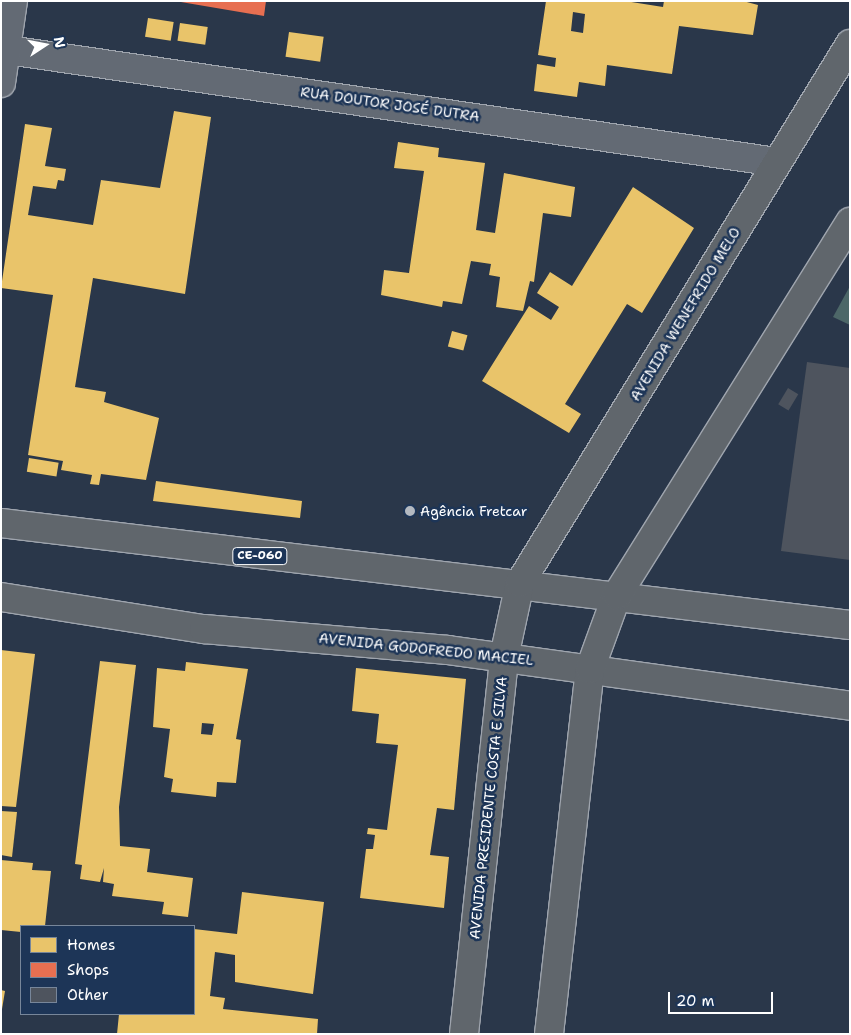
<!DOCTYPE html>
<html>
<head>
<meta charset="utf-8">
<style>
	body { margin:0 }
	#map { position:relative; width:851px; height:1035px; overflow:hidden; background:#2a374a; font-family:"Shantell Sans",sans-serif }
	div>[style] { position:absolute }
	.green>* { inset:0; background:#4d6768 }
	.homes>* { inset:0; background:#e9c46a; transform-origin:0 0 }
	.shops>* { inset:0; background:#e76f51 }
	.building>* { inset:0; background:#4e545e; transform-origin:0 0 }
	.roads { filter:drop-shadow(1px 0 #9fa5ae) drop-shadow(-1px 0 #9fa5ae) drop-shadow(0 1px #9fa5ae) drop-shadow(0 -1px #9fa5ae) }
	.minor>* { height:28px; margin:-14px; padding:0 14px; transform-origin:14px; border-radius:14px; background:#636a74 }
	.major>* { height:28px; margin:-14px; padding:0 14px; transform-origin:14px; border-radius:14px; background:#60666c }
	.dots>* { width:14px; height:14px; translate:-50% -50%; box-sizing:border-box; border:2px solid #1d3557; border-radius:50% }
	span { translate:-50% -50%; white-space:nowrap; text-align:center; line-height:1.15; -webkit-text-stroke:5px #1d3557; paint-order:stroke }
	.shield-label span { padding:1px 4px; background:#1d3557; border:1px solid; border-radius:4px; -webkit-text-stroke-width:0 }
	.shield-label { font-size:12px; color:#fff; font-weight:700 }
	.street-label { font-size:14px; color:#fff }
	.poi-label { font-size:14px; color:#fff }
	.left { translate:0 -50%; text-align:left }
	.frame { position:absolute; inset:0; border:2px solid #fff; pointer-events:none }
	.legend { position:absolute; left:20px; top:925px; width:175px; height:90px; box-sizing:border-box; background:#1d3557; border:1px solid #77869a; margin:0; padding:6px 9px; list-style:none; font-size:15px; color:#fff }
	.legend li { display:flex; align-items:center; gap:10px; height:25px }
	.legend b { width:25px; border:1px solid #77869a }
	.north { position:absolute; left:20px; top:20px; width:50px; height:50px; -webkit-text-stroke:4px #1d3557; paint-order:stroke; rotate:79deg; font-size:14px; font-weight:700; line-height:20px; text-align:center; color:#fff }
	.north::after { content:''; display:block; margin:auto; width:18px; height:22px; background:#fff; clip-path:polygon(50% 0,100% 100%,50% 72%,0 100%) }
	.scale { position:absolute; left:668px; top:992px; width:105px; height:22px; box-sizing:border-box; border:2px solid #fff; border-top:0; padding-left:6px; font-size:15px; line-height:18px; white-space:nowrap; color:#fff; -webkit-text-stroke:4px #1d3557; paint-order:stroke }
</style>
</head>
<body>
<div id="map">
	<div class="green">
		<i style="clip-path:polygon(850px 286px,850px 325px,833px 317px)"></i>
	</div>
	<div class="homes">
		<i style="clip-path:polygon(evenodd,546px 1px,625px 1px,663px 7px,664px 1px,743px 1px,758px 5px,753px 35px,679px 26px,672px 74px,607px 65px,605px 86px,579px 82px,577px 97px,534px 91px,537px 64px,555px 67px,556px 58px,538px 55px,546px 1px,573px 12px,585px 14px,583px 33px,571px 31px,573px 12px)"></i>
		<i style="left:148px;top:18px;width:26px;height:19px;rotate:9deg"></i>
		<i style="left:180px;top:23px;width:28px;height:18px;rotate:8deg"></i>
		<i style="left:289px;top:32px;width:35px;height:25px;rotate:8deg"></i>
		<i style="clip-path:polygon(174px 111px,211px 117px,185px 294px,93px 278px,75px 387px,106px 392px,104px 402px,159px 418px,146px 480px,101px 474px,99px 485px,90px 484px,92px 475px,61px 470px,63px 461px,28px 455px,53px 295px,1px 288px,25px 124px,52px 128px,45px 166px,66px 169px,64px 181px,58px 180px,56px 189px,33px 186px,28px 215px,93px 225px,101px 180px,160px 188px)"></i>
		<i style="clip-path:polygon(398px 142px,439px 148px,438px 157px,485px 163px,476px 230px,495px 233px,504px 173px,575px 187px,571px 217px,543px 213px,534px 282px,530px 281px,523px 311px,496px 307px,500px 277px,489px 275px,491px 264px,471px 261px,462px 304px,443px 301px,442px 307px,381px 295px,384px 270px,409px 273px,424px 171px,394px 168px)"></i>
		<i style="clip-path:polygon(633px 187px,694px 228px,642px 313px,627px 304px,565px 404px,581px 414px,569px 433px,482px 381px,529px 306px,551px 320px,559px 307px,537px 293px,550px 272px,572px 286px)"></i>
		<i style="left:452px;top:331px;width:16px;height:16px;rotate:15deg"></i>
		<i style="left:29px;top:458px;width:30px;height:14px;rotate:9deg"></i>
		<i style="clip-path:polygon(156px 481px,302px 501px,300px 518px,153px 501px)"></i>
		<i style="clip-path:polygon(1px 650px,35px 654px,16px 807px,1px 806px)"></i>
		<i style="clip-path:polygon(100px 661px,136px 665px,119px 807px,120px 846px,150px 849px,147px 872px,193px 878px,188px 917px,162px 914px,164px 902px,112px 896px,114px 884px,103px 882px,104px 868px,100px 882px,80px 879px,82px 865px,75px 864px)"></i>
		<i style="clip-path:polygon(evenodd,186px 662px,248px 669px,236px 739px,241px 740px,236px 783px,217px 782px,216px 797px,171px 792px,173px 779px,164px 777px,170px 729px,153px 727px,157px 668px,185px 671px,186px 662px,202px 723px,214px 724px,212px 735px,201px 734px,202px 723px)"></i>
		<i style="clip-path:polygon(356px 668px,466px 679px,454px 810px,437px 808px,430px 855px,449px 857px,444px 908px,360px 898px,366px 849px,373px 849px,375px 835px,367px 834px,368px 828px,387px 830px,398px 745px,376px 743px,379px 714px,352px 711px)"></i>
		<i style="clip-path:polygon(1px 811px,17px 812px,12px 857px,1px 855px)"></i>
		<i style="clip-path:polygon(1px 860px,33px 863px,32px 870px,51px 871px,45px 926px,21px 926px,21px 932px,1px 930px)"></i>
		<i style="clip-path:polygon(242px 892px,324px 902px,313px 994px,235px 982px,235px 955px,215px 952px,210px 996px,225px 998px,223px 1009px,318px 1019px,317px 1034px,117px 1034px,119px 1014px,194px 1014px,194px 929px,237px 934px)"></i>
		<i style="clip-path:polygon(1px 990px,5px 991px,2px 1009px,1px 1009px)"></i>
	</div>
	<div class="shops">
		<i style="clip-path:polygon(175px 1px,266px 1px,264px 16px)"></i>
	</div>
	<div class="building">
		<i style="clip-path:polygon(807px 362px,850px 368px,850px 560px,781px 551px)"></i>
		<i style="left:788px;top:388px;width:12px;height:19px;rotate:31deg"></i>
	</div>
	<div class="roads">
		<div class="minor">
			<i style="left:1px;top:49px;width:784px;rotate:8.29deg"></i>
			<i style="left:1px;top:83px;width:83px;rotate:-81.7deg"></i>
		</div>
		<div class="major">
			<i style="left:1px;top:523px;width:855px;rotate:6.85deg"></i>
			<i style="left:1px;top:597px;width:206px;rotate:9deg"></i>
			<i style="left:204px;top:629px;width:245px;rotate:4.9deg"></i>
			<i style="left:448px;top:650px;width:406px;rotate:7.9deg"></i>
			<i style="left:464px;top:1034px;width:379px;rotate:-83.9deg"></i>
			<i style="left:504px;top:657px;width:76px;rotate:-77.8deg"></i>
			<i style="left:520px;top:583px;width:632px;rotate:-58.52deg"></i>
			<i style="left:549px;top:1034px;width:367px;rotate:-83.6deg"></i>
			<i style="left:590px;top:669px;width:79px;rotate:-70deg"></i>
			<i style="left:617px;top:595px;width:440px;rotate:-58deg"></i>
		</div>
	</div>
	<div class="dots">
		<i style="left:410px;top:511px;background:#b4b9c0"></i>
	</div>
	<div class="shield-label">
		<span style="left:260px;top:556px">CE-060</span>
	</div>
	<div class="street-label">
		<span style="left:390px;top:104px;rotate:8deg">RUA DOUTOR JOSÉ DUTRA</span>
		<span style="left:685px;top:314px;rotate:-59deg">AVENIDA WENEFRIDO MELO</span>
		<span style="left:426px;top:649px;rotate:6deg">AVENIDA GODOFREDO MACIEL</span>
		<span style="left:488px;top:808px;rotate:-84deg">AVENIDA PRESIDENTE COSTA E SILVA</span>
	</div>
	<div class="poi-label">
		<span class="left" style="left:420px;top:511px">Agência Fretcar</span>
	</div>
	<div class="frame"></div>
	<ul class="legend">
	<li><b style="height:14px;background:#e9c46a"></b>Homes</li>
	<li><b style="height:14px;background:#e76f51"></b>Shops</li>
	<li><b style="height:14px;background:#4e545e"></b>Other</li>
	</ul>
	<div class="north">N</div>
	<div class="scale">20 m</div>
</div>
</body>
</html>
